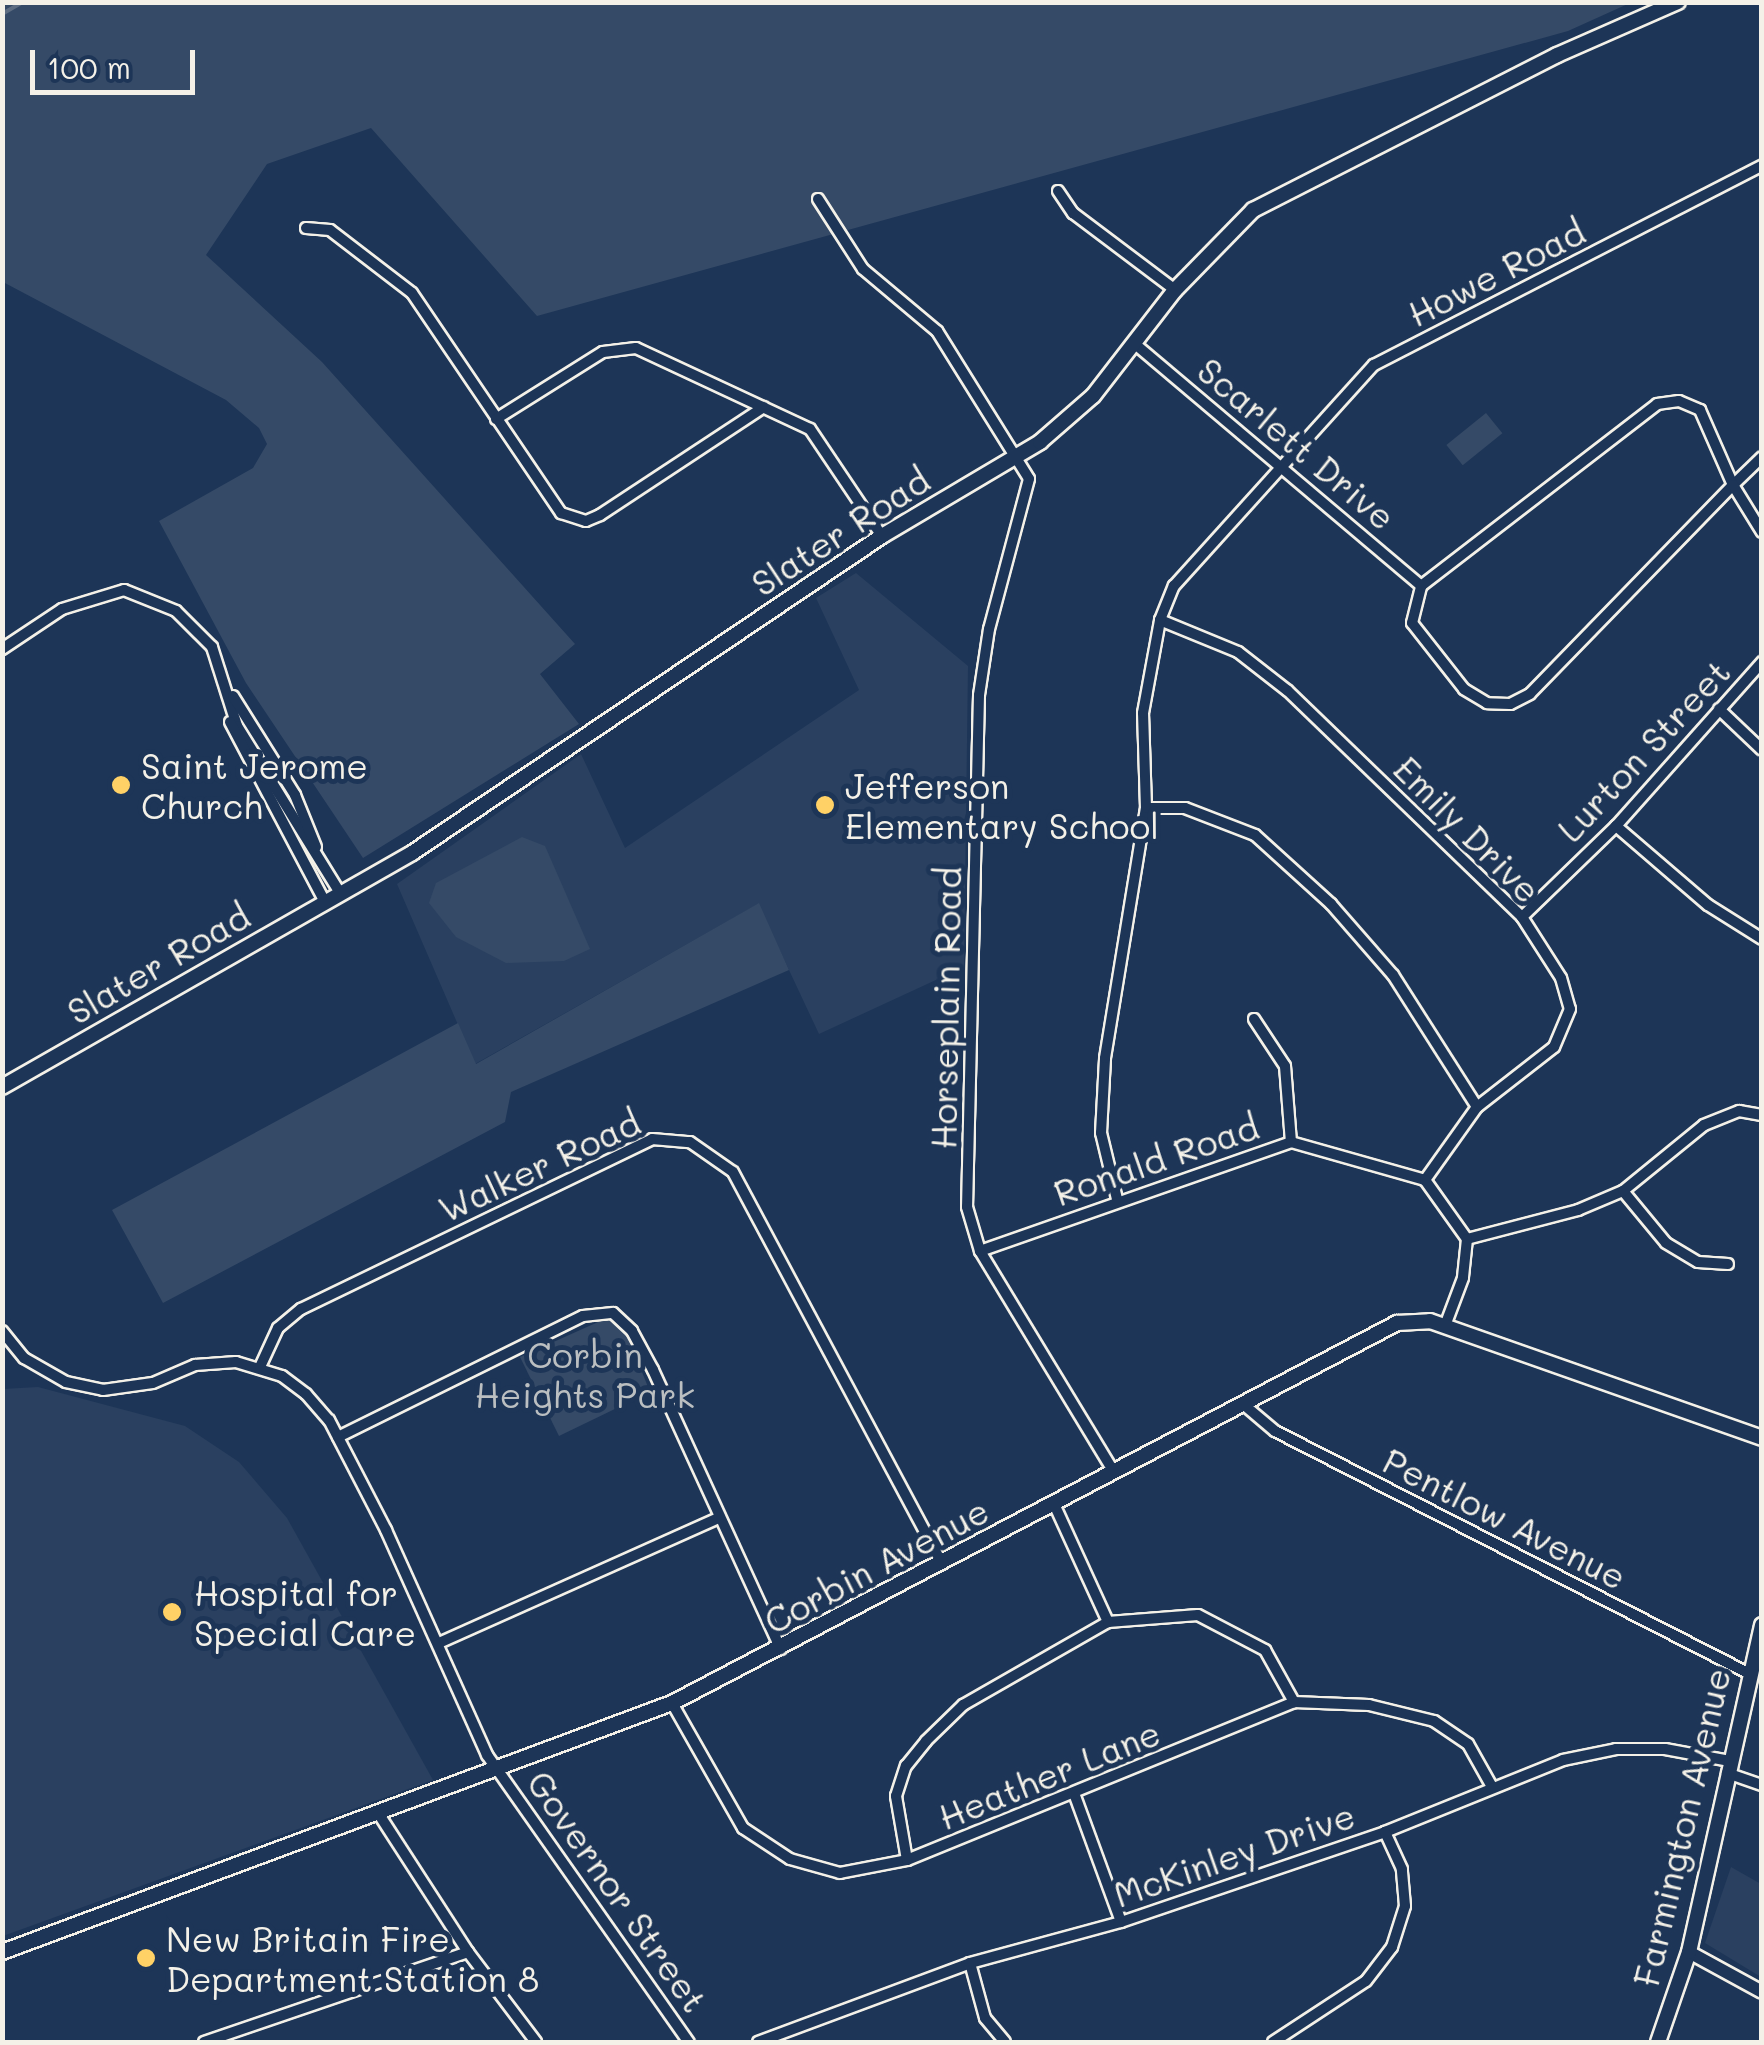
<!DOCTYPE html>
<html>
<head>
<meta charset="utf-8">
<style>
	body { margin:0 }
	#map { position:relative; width:1764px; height:2045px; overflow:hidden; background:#1d3557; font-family:Mali,sans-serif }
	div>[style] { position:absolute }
	.built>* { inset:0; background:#2a4060 }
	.green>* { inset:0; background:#354a67; transform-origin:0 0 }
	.stream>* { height:4px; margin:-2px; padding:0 2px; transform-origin:2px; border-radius:2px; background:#5e6d82 }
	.roads { filter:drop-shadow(2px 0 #f4f1e8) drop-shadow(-2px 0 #f4f1e8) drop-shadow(0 2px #f4f1e8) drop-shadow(0 -2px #f4f1e8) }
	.minor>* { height:10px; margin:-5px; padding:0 5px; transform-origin:5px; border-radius:5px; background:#1d3557 }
	.tertiary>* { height:12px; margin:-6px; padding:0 6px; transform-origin:6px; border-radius:6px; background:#1d3557 }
	.secondary>* { height:14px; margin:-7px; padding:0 7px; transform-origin:7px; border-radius:7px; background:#1d3557 }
	.dots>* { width:28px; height:28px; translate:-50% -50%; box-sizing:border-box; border:5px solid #1d3557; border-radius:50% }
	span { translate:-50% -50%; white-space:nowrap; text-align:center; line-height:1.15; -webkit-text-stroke:10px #1d3557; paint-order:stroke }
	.street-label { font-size:35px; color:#f4f1e8 }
	.poi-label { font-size:35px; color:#f4f1e8 }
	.left { translate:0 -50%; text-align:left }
	.park-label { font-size:35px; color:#bbbfc1 }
	.frame { position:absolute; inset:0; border:5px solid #f4f1e8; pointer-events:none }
	.scale { position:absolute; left:30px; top:50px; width:165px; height:45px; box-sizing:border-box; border:5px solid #f4f1e8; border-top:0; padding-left:12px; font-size:30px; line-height:35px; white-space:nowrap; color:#f4f1e8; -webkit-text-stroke:8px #1d3557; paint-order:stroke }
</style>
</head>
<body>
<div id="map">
	<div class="built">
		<i style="clip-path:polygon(856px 573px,968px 666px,964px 967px,819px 1034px,758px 904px,475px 1064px,397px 884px,581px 754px,625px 848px,859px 690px,816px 598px)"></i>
		<i style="clip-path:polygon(38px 1387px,185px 1426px,239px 1462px,287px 1518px,433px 1780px,3px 1936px,3px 1389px)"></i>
		<i style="clip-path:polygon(1731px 1867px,1761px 1884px,1761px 1977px,1705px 1943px)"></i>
	</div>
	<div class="green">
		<i style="clip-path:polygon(2px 3px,1630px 3px,1568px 31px,537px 316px,371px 128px,267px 164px,206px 255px,322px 362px,575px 644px,540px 674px,579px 724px,363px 858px,246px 683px,159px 521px,253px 468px,267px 444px,259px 428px,226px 400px,3px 282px)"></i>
		<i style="left:1486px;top:413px;width:26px;height:51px;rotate:51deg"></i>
		<i style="clip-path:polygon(522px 837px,545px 846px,590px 949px,564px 961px,506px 963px,456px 937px,429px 903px,436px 883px)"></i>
		<i style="clip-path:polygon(759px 903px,789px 970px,511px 1092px,505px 1122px,163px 1303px,112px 1210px,458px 1023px,476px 1064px)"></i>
		<i style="clip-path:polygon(607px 1318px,626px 1332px,650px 1392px,559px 1436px,520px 1357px)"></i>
	</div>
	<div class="stream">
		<i style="left:2px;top:14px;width:24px;rotate:-30deg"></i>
	</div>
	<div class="roads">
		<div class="minor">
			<i style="left:1058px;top:191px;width:27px;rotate:56deg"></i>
			<i style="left:1073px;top:213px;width:128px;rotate:37deg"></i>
			<i style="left:818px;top:199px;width:83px;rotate:57.3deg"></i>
			<i style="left:863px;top:269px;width:97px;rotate:40deg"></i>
			<i style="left:937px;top:331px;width:174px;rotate:58.1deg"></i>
			<i style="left:1029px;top:479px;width:155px;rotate:104.9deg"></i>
			<i style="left:989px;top:629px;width:67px;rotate:98.6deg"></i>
			<i style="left:979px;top:695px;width:512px;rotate:91.34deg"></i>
			<i style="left:967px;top:1207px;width:46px;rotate:73.5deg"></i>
			<i style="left:980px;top:1251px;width:258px;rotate:58.8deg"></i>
			<i style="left:306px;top:228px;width:24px;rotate:5deg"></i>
			<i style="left:330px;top:230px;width:103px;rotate:37.5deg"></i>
			<i style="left:412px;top:293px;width:266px;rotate:55.9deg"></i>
			<i style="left:561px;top:513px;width:26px;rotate:18deg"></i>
			<i style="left:586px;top:521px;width:15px;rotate:-23deg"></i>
			<i style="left:600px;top:515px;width:196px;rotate:-33.4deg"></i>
			<i style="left:1135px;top:344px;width:375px;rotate:40.2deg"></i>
			<i style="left:496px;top:419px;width:126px;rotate:-32.1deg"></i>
			<i style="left:603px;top:352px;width:33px;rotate:-7deg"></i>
			<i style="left:636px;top:348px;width:192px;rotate:25deg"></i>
			<i style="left:810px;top:429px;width:129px;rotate:56.1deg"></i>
			<i style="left:1762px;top:457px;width:40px;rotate:136deg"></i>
			<i style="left:1733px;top:485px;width:291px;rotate:134.2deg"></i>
			<i style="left:1530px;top:694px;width:22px;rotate:153deg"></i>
			<i style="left:1510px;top:704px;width:23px;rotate:-178deg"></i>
			<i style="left:1487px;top:703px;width:27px;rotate:-149deg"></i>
			<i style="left:1464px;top:689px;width:84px;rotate:-128.2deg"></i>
			<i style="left:1412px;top:623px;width:38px;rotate:-76deg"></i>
			<i style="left:1421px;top:586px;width:298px;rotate:-37.6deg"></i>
			<i style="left:1657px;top:404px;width:22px;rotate:-8deg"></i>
			<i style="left:1679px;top:401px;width:23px;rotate:23deg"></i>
			<i style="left:1700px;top:410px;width:82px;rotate:66.3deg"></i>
			<i style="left:1733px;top:485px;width:55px;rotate:58.3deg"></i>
			<i style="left:1160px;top:620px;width:84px;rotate:22.3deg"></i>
			<i style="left:1238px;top:652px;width:63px;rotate:38deg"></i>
			<i style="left:1288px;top:691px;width:325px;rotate:44deg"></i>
			<i style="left:1522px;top:917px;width:72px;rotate:57.4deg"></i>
			<i style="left:1561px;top:978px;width:32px;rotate:74deg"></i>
			<i style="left:1570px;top:1009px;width:41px;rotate:112.8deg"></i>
			<i style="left:1554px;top:1047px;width:98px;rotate:142.1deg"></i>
			<i style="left:1477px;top:1107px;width:90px;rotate:125.5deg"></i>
			<i style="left:2px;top:649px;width:72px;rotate:-33.7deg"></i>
			<i style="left:62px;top:609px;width:65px;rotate:-17deg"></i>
			<i style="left:124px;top:590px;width:56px;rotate:22deg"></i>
			<i style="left:176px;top:611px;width:51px;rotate:45deg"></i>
			<i style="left:212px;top:647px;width:83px;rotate:72.4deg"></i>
			<i style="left:237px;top:726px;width:196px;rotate:58.3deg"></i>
			<i style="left:233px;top:696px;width:117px;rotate:57.9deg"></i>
			<i style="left:295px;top:795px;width:56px;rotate:68deg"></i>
			<i style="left:1719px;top:709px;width:59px;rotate:43.6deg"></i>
			<i style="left:230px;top:722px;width:204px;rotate:62.2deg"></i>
			<i style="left:1146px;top:808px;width:39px"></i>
			<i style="left:1185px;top:808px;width:75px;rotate:21.1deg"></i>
			<i style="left:1255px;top:835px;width:103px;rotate:42.2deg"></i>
			<i style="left:1331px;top:904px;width:94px;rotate:48.9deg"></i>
			<i style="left:1393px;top:975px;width:156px;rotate:57.5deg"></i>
			<i style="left:1616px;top:826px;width:121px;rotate:40.7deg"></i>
			<i style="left:1708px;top:905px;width:64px;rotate:32.2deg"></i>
			<i style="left:1522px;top:917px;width:131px;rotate:-44.1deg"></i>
			<i style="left:1616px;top:826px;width:220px;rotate:-48.3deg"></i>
			<i style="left:1254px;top:1019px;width:56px;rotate:56.6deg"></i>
			<i style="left:1285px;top:1066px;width:76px;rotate:85.5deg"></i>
			<i style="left:1623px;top:1191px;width:67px;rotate:50.4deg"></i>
			<i style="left:1666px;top:1243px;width:37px;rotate:31deg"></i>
			<i style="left:1698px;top:1262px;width:30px;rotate:4deg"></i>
			<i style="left:1117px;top:1199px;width:68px;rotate:-103.6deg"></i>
			<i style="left:1101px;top:1133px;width:75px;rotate:-86.9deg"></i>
			<i style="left:1105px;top:1058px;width:253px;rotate:-80.7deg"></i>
			<i style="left:1146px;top:808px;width:95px;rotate:-91.8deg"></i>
			<i style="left:1143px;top:713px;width:95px;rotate:-79.6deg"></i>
			<i style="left:1160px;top:620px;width:37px;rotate:-68deg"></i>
			<i style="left:1174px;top:586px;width:298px;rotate:-47.9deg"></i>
			<i style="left:1374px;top:365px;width:436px;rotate:-27.2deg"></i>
			<i style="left:1467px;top:1239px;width:115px;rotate:-14.6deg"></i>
			<i style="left:1578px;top:1210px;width:49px;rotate:-22.9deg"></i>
			<i style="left:1623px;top:1191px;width:104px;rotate:-39.2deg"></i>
			<i style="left:1704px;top:1125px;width:38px;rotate:-22deg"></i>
			<i style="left:1739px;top:1111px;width:23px;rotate:10deg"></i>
			<i style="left:980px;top:1251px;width:330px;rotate:-19.3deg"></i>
			<i style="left:1291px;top:1142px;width:139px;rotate:15.8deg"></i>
			<i style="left:1425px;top:1180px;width:72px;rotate:54.6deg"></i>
			<i style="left:1467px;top:1239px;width:39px;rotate:96deg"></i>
			<i style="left:1463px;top:1278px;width:51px;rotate:110.6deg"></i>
			<i style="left:2px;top:1331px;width:35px;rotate:51deg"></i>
			<i style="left:24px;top:1358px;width:48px;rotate:29.7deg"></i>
			<i style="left:66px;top:1382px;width:38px;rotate:12deg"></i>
			<i style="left:103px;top:1390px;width:50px;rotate:-8deg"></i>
			<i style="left:153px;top:1383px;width:46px;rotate:-23.2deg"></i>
			<i style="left:195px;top:1365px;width:41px;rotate:-4.2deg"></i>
			<i style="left:236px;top:1362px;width:48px;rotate:16.9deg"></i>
			<i style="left:282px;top:1376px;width:30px;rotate:37deg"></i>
			<i style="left:306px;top:1394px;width:35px;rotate:49deg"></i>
			<i style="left:329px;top:1420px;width:124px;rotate:62.6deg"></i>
			<i style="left:386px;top:1530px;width:247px;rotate:65.8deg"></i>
			<i style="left:487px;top:1755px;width:351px;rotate:54.9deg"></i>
			<i style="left:260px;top:1367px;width:43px;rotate:-65.2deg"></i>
			<i style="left:278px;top:1328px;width:30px;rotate:-40deg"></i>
			<i style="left:301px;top:1309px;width:390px;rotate:-25.8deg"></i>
			<i style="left:652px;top:1139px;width:38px;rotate:5deg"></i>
			<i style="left:690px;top:1142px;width:52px;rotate:34.9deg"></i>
			<i style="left:733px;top:1172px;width:444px;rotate:61.9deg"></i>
			<i style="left:1243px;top:1404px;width:42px;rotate:40.2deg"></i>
			<i style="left:1275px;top:1431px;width:531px;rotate:27.1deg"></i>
			<i style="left:338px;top:1437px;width:273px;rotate:-26.3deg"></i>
			<i style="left:583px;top:1316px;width:30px;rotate:-6deg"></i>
			<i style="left:613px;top:1313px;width:26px;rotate:43deg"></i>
			<i style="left:632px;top:1331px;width:44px;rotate:61.7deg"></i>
			<i style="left:653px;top:1370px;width:307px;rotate:65.4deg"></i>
			<i style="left:1054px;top:1504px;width:130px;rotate:65.4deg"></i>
			<i style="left:439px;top:1643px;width:307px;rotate:-24.1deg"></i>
			<i style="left:672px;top:1703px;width:144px;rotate:60.4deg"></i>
			<i style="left:743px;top:1828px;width:56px;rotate:33.4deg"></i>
			<i style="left:790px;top:1859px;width:52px;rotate:15.6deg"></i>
			<i style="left:840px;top:1873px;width:68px;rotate:-11deg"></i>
			<i style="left:907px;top:1860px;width:418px;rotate:-22.2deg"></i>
			<i style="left:1294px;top:1702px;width:75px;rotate:2.3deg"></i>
			<i style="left:1369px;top:1705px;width:67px;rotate:13.8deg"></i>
			<i style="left:1434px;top:1721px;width:41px;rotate:34.1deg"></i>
			<i style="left:1468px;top:1744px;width:47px;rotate:60.7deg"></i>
			<i style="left:1727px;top:1773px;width:37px;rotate:19deg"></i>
			<i style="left:1075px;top:1796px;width:134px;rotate:69.9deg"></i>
			<i style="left:380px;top:1816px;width:162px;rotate:57.1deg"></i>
			<i style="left:468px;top:1952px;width:113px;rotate:52.9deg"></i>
			<i style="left:907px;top:1860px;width:65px;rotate:-99.8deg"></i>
			<i style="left:896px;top:1796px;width:32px;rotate:-72deg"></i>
			<i style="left:906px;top:1766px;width:32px;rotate:-51deg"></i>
			<i style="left:926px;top:1741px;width:52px;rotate:-44.2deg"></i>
			<i style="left:963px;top:1705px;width:167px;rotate:-29.8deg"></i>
			<i style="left:1108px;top:1622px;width:90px;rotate:-4.4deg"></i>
			<i style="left:1198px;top:1615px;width:76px;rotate:27.6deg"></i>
			<i style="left:1265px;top:1650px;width:60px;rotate:60.9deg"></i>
			<i style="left:970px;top:1963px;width:57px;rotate:74.7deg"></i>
			<i style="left:985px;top:2018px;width:31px;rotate:50deg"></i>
			<i style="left:204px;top:2042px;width:279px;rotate:-18.8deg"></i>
			<i style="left:758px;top:2042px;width:226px;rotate:-20.4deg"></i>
			<i style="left:970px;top:1963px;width:156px;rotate:-15.2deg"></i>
			<i style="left:1121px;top:1922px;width:279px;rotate:-18.8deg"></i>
			<i style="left:1385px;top:1832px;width:192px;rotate:-22deg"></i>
			<i style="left:1563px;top:1760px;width:54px;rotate:-11.7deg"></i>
			<i style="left:1616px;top:1749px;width:49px"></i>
			<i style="left:1665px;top:1749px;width:66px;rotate:10.5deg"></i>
			<i style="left:1273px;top:2042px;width:111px;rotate:-33.3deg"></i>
			<i style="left:1366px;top:1981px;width:43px;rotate:-52.6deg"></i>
			<i style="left:1392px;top:1947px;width:43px;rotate:-72.4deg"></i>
			<i style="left:1405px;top:1906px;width:37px;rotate:-95deg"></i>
			<i style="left:1402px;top:1869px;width:41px;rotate:-114.7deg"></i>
		</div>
		<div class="tertiary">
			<i style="left:1689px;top:1952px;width:83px;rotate:28.7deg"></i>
		</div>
		<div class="secondary">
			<i style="left:2px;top:1087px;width:472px;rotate:-29.7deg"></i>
			<i style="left:412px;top:853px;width:567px;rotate:-34deg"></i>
			<i style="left:882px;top:536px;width:184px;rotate:-30.7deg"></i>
			<i style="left:1040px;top:442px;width:70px;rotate:-41deg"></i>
			<i style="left:1093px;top:396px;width:134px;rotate:-52.3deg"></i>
			<i style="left:1175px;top:290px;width:112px;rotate:-45.7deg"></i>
			<i style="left:1253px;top:210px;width:341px;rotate:-27deg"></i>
			<i style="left:1557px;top:55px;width:132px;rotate:-23.7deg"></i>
			<i style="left:2px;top:1952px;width:715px;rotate:-20.39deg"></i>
			<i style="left:672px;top:1703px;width:819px;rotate:-27.66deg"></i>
			<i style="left:1397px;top:1323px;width:33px;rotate:-3deg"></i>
			<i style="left:1430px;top:1321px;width:352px;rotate:19.4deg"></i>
			<i style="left:1658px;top:2042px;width:95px;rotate:-71deg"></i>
			<i style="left:1689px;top:1952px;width:335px;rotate:-77.4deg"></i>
		</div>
	</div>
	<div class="dots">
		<i style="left:121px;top:785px;background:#ffd166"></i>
		<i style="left:825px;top:805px;background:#ffd166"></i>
		<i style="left:172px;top:1612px;background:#ffd166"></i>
		<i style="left:146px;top:1958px;background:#ffd166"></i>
	</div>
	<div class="street-label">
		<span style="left:1496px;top:272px;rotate:-27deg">Howe Road</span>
		<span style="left:1297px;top:443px;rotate:40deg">Scarlett Drive</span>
		<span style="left:840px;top:531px;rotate:-33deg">Slater Road</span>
		<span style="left:1643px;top:750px;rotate:-47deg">Lurton Street</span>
		<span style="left:1468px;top:829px;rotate:45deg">Emily Drive</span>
		<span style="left:158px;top:963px;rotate:-30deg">Slater Road</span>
		<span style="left:945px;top:1008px;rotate:-89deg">Horseplain Road</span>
		<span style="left:1156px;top:1159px;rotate:-19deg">Ronald Road</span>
		<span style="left:539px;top:1165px;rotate:-25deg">Walker Road</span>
		<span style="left:1505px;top:1518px;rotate:27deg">Pentlow Avenue</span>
		<span style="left:876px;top:1565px;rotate:-28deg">Corbin Avenue</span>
		<span style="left:1049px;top:1774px;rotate:-22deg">Heather Lane</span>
		<span style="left:1681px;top:1827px;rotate:-77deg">Farmington Avenue</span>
		<span style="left:1234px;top:1854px;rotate:-19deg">McKinley Drive</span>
		<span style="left:618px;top:1891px;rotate:55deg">Governor Street</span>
	</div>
	<div class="poi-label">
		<span class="left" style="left:141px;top:785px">Saint Jerome<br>Church</span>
		<span class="left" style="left:845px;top:805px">Jefferson<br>Elementary School</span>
		<span class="left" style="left:194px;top:1612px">Hospital for<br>Special Care</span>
		<span class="left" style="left:166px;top:1958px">New Britain Fire<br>Department Station 8</span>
	</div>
	<div class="park-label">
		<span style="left:585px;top:1374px">Corbin<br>Heights Park</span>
	</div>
	<div class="frame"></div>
	<div class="scale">100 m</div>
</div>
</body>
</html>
